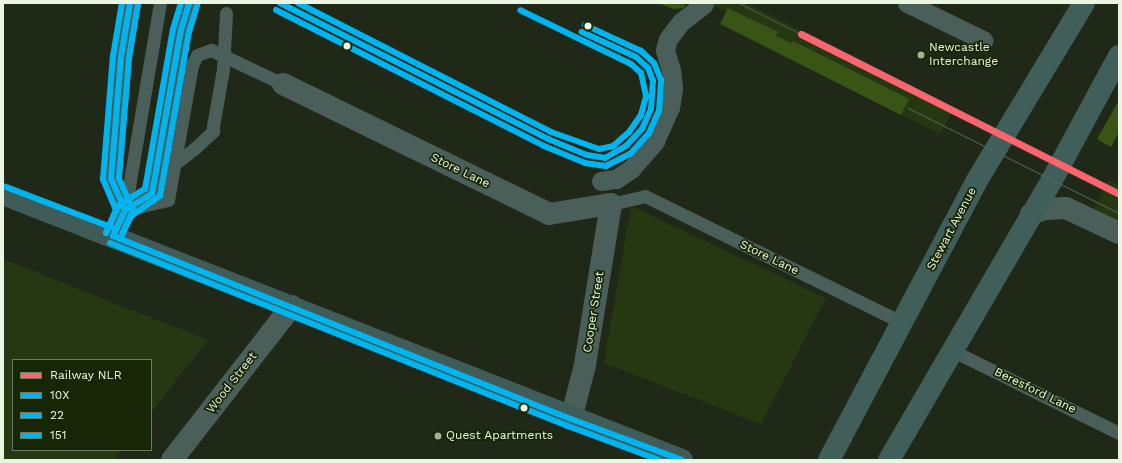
<!DOCTYPE html>
<html>
<head>
<meta charset="utf-8">
<style>
	body { margin:0 }
	#map { position:relative; width:1122px; height:463px; overflow:hidden; background:#202917; font-family:"Work Sans",sans-serif }
	div>[style] { position:absolute }
	.built>* { inset:0; background:#253811 }
	.green>* { inset:0; background:#385515 }
	.service>* { height:13px; margin:-6.5px; padding:0 6.5px; transform-origin:6.5px; border-radius:6.5px; background:#4b5f5a }
	.pedestrian>* { height:19px; margin:-9.5px; padding:0 9.5px; transform-origin:9.5px; border-radius:9.5px; background:#4b5f5a }
	.minor>* { height:22px; margin:-11px; padding:0 11px; transform-origin:11px; border-radius:11px; background:#4b5f5a }
	.primary>* { height:22px; margin:-11px; padding:0 11px; transform-origin:11px; border-radius:11px; background:#405c58 }
	.trunk>* { height:22px; margin:-11px; padding:0 11px; transform-origin:11px; border-radius:11px; background:#405e5a }
	.tram>* { height:1px; margin:-0.5px; padding:0 0.5px; transform-origin:0.5px; border-radius:0.5px; background:#536058 }
	.service-bridge>* { height:13px; margin:-6.5px; padding:0 6.5px; transform-origin:6.5px; border-radius:6.5px; background:#4b5f5a }
	.bus-1>* { height:6px; margin:-3px; padding:0 3px; transform-origin:3px; border-radius:3px; background:#00b5ef }
	.bus-2>* { height:6px; margin:-3px; padding:0 3px; transform-origin:3px; border-radius:3px; background:#00b5ef }
	.bus-3>* { height:6px; margin:-3px; padding:0 3px; transform-origin:3px; border-radius:3px; background:#00b5ef }
	.rail-1>* { height:7px; margin:-3.5px; padding:0 3.5px; transform-origin:3.5px; border-radius:3.5px; background:#f9656e }
	.dots>* { width:11px; height:11px; translate:-50% -50%; box-sizing:border-box; border:2px solid #172705; border-radius:50% }
	span { translate:-50% -50%; white-space:nowrap; text-align:center; line-height:1.15; -webkit-text-stroke:3.5px #172705; paint-order:stroke }
	.poi-label { font-size:12px; color:#ebf6e2 }
	.left { translate:0 -50%; text-align:left }
	.street-label { font-size:12px; color:#ebf6e2 }
	.frame { position:absolute; inset:0; border:4px solid #ebf6e2; pointer-events:none }
	.legend { position:absolute; left:12px; top:359px; width:140px; height:92px; box-sizing:border-box; background:#172705; border:1px solid #6c7a5d; margin:0; padding:5px 7px; list-style:none; font-size:12px; color:#ebf6e2 }
	.legend li { display:flex; align-items:center; gap:8px; height:20px }
	.legend b { width:20px; border:1px solid #6c7a5d }
</style>
</head>
<body>
<div id="map">
	<div class="built">
		<i style="clip-path:polygon(707px 3px,747px 3px,954px 109px,940px 134px,901px 115px,909px 99px,792px 41px,791px 43px,776px 36px,778px 33px,728px 8px,726px 12px)"></i>
		<i style="clip-path:polygon(1109px 180px,1119px 185px,1119px 224px,1093px 211px)"></i>
		<i style="clip-path:polygon(631px 206px,826px 298px,761px 424px,604px 363px)"></i>
		<i style="clip-path:polygon(3px 259px,208px 340px,151px 413px,151px 360px,13px 360px,13px 450px,122px 450px,114px 460px,3px 460px)"></i>
	</div>
	<div class="green">
		<i style="clip-path:polygon(657px 3px,686px 3px,684px 8px,674px 9px)"></i>
		<i style="clip-path:polygon(728px 8px,778px 32px,776px 36px,791px 43px,793px 41px,909px 99px,901px 115px,720px 24px)"></i>
		<i style="clip-path:polygon(1119px 100px,1119px 132px,1111px 147px,1097px 139px)"></i>
	</div>
	<div class="service">
		<i style="left:176px;top:163px;width:24px;rotate:-38deg"></i>
		<i style="left:195px;top:148px;width:25px;rotate:-43deg"></i>
		<i style="left:213px;top:131px;width:5px;rotate:-90deg"></i>
		<i style="left:137px;top:203px;width:17px;rotate:-31deg"></i>
		<i style="left:152px;top:194px;width:167px;rotate:-80deg"></i>
		<i style="left:181px;top:30px;width:28px;rotate:-73deg"></i>
		<i style="left:611px;top:204px;width:35px;rotate:-13deg"></i>
		<i style="left:645px;top:196px;width:288px;rotate:26.2deg"></i>
		<i style="left:125px;top:210px;width:44px;rotate:-13.1deg"></i>
		<i style="left:168px;top:200px;width:137px;rotate:-79.9deg"></i>
		<i style="left:192px;top:65px;width:11px;rotate:-63deg"></i>
		<i style="left:197px;top:55px;width:15px;rotate:-20deg"></i>
		<i style="left:211px;top:50px;width:80px;rotate:25.3deg"></i>
		<i style="left:125px;top:210px;width:34px;rotate:-114deg"></i>
		<i style="left:111px;top:179px;width:122px;rotate:-85.3deg"></i>
		<i style="left:121px;top:57px;width:55px;rotate:-80.5deg"></i>
		<i style="left:113px;top:236px;width:29px;rotate:-65deg"></i>
		<i style="left:125px;top:210px;width:210px;rotate:-80.4deg"></i>
		<i style="left:951px;top:350px;width:187px;rotate:26.3deg"></i>
	</div>
	<div class="pedestrian">
		<i style="left:907px;top:3px;width:85px;rotate:26deg"></i>
		<i style="left:601px;top:181px;width:15px;rotate:-8deg"></i>
		<i style="left:616px;top:179px;width:18px;rotate:-34deg"></i>
		<i style="left:631px;top:169px;width:37px;rotate:-49deg"></i>
		<i style="left:655px;top:141px;width:36px;rotate:-66deg"></i>
		<i style="left:670px;top:108px;width:20px;rotate:-81deg"></i>
		<i style="left:673px;top:88px;width:18px;rotate:-96deg"></i>
		<i style="left:671px;top:70px;width:21px;rotate:-107deg"></i>
		<i style="left:665px;top:50px;width:11px;rotate:-75deg"></i>
		<i style="left:668px;top:39px;width:21px;rotate:-53deg"></i>
		<i style="left:681px;top:22px;width:29px;rotate:-38deg"></i>
	</div>
	<div class="minor">
		<i style="left:283px;top:84px;width:296px;rotate:26deg"></i>
		<i style="left:549px;top:214px;width:63px;rotate:-9.2deg"></i>
		<i style="left:611px;top:204px;width:163px;rotate:99.2deg"></i>
		<i style="left:585px;top:365px;width:56px;rotate:104.5deg"></i>
		<i style="left:1031px;top:214px;width:15px;rotate:-20deg"></i>
		<i style="left:1045px;top:209px;width:21px;rotate:-3deg"></i>
		<i style="left:1066px;top:208px;width:59px;rotate:25.3deg"></i>
		<i style="left:172px;top:460px;width:195px;rotate:-52.1deg"></i>
	</div>
	<div class="primary">
		<i style="left:3px;top:194px;width:729px;rotate:21.39deg"></i>
	</div>
	<div class="trunk">
		<i style="left:829px;top:460px;width:314px;rotate:-62.1deg"></i>
		<i style="left:976px;top:182px;width:209px;rotate:-58.9deg"></i>
		<i style="left:889px;top:460px;width:324px;rotate:-59.8deg"></i>
		<i style="left:1052px;top:180px;width:141px;rotate:-61.6deg"></i>
	</div>
	<div class="tram">
		<i style="left:739px;top:3px;width:69px;rotate:26.6deg"></i>
		<i style="left:908px;top:108px;width:236px;rotate:26.5deg"></i>
	</div>
	<div class="service-bridge">
		<i style="left:213px;top:126px;width:58px;rotate:-80deg"></i>
		<i style="left:223px;top:69px;width:56px;rotate:-86.9deg"></i>
	</div>
	<div class="bus-1">
		<i style="left:280px;top:3px;width:301px;rotate:26.9deg"></i>
		<i style="left:548px;top:139px;width:42px;rotate:22.3deg"></i>
		<i style="left:587px;top:155px;width:18px;rotate:9deg"></i>
		<i style="left:605px;top:158px;width:24px;rotate:-30deg"></i>
		<i style="left:626px;top:146px;width:23px;rotate:-47deg"></i>
		<i style="left:642px;top:129px;width:22px;rotate:-66deg"></i>
		<i style="left:651px;top:109px;width:28px;rotate:-86deg"></i>
		<i style="left:653px;top:81px;width:14px;rotate:-111deg"></i>
		<i style="left:648px;top:68px;width:16px;rotate:-137deg"></i>
		<i style="left:636px;top:57px;width:60px;rotate:-155.2deg"></i>
		<i style="left:113px;top:236px;width:493px;rotate:21.8deg"></i>
		<i style="left:571px;top:419px;width:118px;rotate:20.3deg"></i>
		<i style="left:113px;top:236px;width:29px;rotate:-65deg"></i>
		<i style="left:125px;top:210px;width:31px;rotate:-31deg"></i>
		<i style="left:152px;top:194px;width:167px;rotate:-80deg"></i>
		<i style="left:181px;top:30px;width:28px;rotate:-73deg"></i>
		<i style="left:113px;top:236px;width:29px;rotate:-65deg"></i>
		<i style="left:125px;top:210px;width:34px;rotate:-114deg"></i>
		<i style="left:111px;top:179px;width:122px;rotate:-85.3deg"></i>
		<i style="left:121px;top:57px;width:55px;rotate:-80.5deg"></i>
	</div>
	<div class="bus-2">
		<i style="left:276px;top:10px;width:301px;rotate:26.9deg"></i>
		<i style="left:544px;top:146px;width:44px;rotate:22.5deg"></i>
		<i style="left:585px;top:163px;width:21px;rotate:8deg"></i>
		<i style="left:606px;top:166px;width:28px;rotate:-27deg"></i>
		<i style="left:631px;top:153px;width:27px;rotate:-48deg"></i>
		<i style="left:649px;top:133px;width:24px;rotate:-66deg"></i>
		<i style="left:659px;top:111px;width:31px;rotate:-86deg"></i>
		<i style="left:661px;top:80px;width:18px;rotate:-112deg"></i>
		<i style="left:654px;top:63px;width:18px;rotate:-137deg"></i>
		<i style="left:641px;top:51px;width:62px;rotate:-155.1deg"></i>
		<i style="left:120px;top:239px;width:25px;rotate:-64deg"></i>
		<i style="left:131px;top:216px;width:35px;rotate:-35deg"></i>
		<i style="left:160px;top:196px;width:167px;rotate:-80deg"></i>
		<i style="left:189px;top:32px;width:28px;rotate:-73deg"></i>
		<i style="left:120px;top:239px;width:32px;rotate:-66deg"></i>
		<i style="left:133px;top:210px;width:35px;rotate:-114deg"></i>
		<i style="left:119px;top:178px;width:120px;rotate:-85.2deg"></i>
		<i style="left:129px;top:58px;width:55px;rotate:-80.5deg"></i>
		<i style="left:110px;top:243px;width:493px;rotate:21.8deg"></i>
		<i style="left:568px;top:426px;width:97px;rotate:20.5deg"></i>
	</div>
	<div class="bus-3">
		<i style="left:298px;top:3px;width:284px;rotate:27deg"></i>
		<i style="left:551px;top:132px;width:51px;rotate:19.5deg"></i>
		<i style="left:599px;top:149px;width:14px;rotate:-12deg"></i>
		<i style="left:613px;top:146px;width:21px;rotate:-41deg"></i>
		<i style="left:629px;top:132px;width:21px;rotate:-55deg"></i>
		<i style="left:641px;top:115px;width:20px;rotate:-75deg"></i>
		<i style="left:646px;top:96px;width:24px;rotate:-102deg"></i>
		<i style="left:641px;top:73px;width:13px;rotate:-138deg"></i>
		<i style="left:631px;top:64px;width:123px;rotate:-154.1deg"></i>
		<i style="left:6px;top:187px;width:118px;rotate:20.9deg"></i>
		<i style="left:106px;top:233px;width:31px;rotate:-65deg"></i>
		<i style="left:119px;top:205px;width:31px;rotate:-32deg"></i>
		<i style="left:145px;top:189px;width:162px;rotate:-80.1deg"></i>
		<i style="left:173px;top:29px;width:27px;rotate:-73deg"></i>
		<i style="left:106px;top:233px;width:25px;rotate:-67deg"></i>
		<i style="left:116px;top:210px;width:34px;rotate:-113deg"></i>
		<i style="left:103px;top:179px;width:123px;rotate:-85.4deg"></i>
		<i style="left:113px;top:56px;width:54px;rotate:-80.4deg"></i>
	</div>
	<div class="rail-1">
		<i style="left:801px;top:34px;width:356px;rotate:26.7deg"></i>
	</div>
	<div class="dots">
		<i style="left:588px;top:26px;background:#ebf6e2"></i>
		<i style="left:347px;top:46px;background:#ebf6e2"></i>
		<i style="left:921px;top:55px;background:#a4ae9b"></i>
		<i style="left:524px;top:408px;background:#ebf6e2"></i>
		<i style="left:438px;top:436px;background:#a4ae9b"></i>
	</div>
	<div class="poi-label">
		<span class="left" style="left:929px;top:55px">Newcastle<br>Interchange</span>
		<span class="left" style="left:446px;top:436px">Quest Apartments</span>
	</div>
	<div class="street-label">
		<span style="left:460px;top:171px;rotate:26deg">Store Lane</span>
		<span style="left:952px;top:229px;rotate:-62deg">Stewart Avenue</span>
		<span style="left:769px;top:258px;rotate:26deg">Store Lane</span>
		<span style="left:594px;top:312px;rotate:-81deg">Cooper Street</span>
		<span style="left:232px;top:383px;rotate:-52deg">Wood Street</span>
		<span style="left:1035px;top:391px;rotate:26deg">Beresford Lane</span>
	</div>
	<div class="frame"></div>
	<ul class="legend">
	<li><b style="height:5px;background:#f9656e"></b>Railway NLR</li>
	<li><b style="height:5px;background:#00b5ef"></b>10X</li>
	<li><b style="height:5px;background:#00b5ef"></b>22</li>
	<li><b style="height:5px;background:#00b5ef"></b>151</li>
	</ul>
</div>
</body>
</html>
